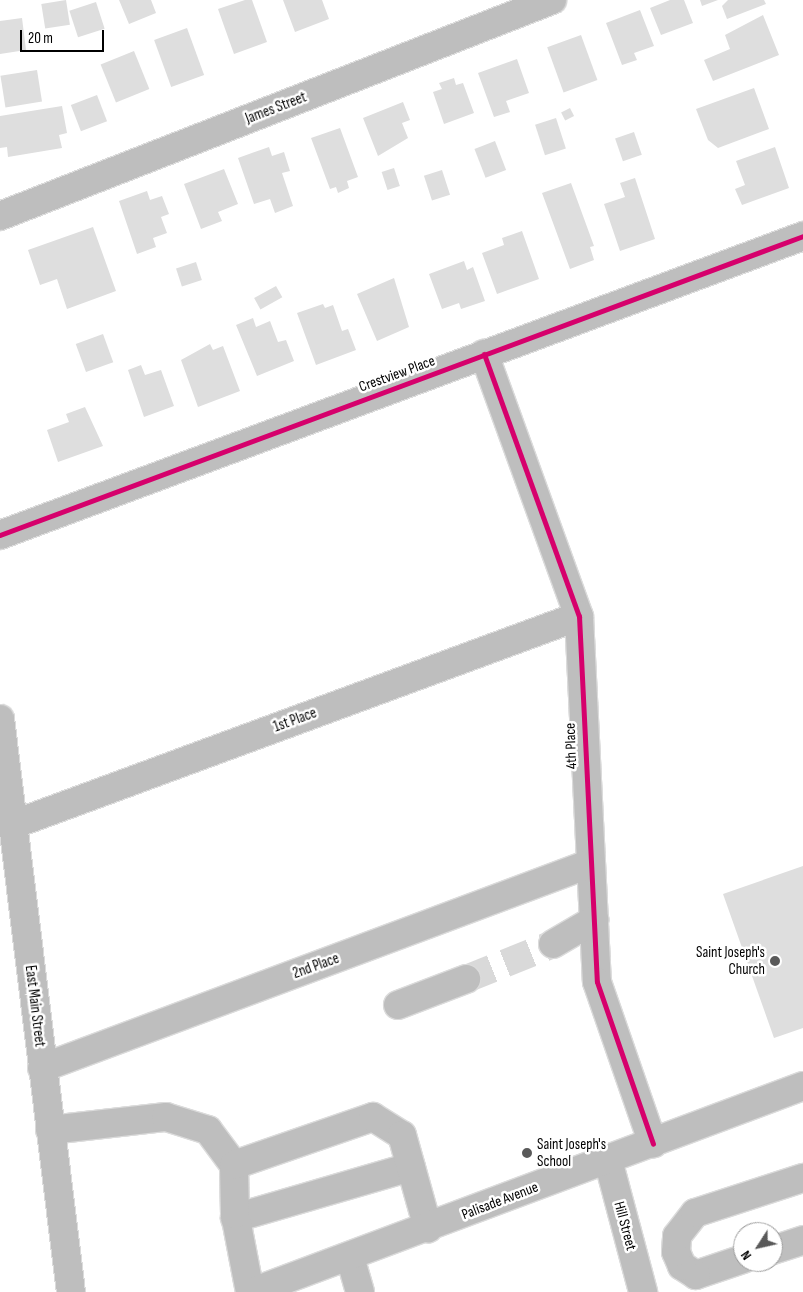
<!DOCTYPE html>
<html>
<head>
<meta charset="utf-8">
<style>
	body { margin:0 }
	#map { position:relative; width:803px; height:1292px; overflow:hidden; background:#fff; font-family:"Sofia Sans Condensed",sans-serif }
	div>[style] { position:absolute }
	.building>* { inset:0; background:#dedede; transform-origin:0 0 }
	.minor-tunnel>* { height:28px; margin-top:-14px; transform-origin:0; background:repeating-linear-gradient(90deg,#d9d9d9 0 28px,transparent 0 42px) }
	.roads { filter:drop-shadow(1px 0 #dbdbdb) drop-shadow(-1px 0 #dbdbdb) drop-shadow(0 1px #dbdbdb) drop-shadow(0 -1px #dbdbdb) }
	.minor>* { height:28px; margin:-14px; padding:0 14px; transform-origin:14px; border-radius:14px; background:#bebebe }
	.major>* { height:28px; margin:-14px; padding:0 14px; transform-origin:14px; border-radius:14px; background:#bebebe }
	.cycleway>* { height:5px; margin:-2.5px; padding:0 2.5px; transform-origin:2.5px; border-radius:2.5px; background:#d6006c }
	.dots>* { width:14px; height:14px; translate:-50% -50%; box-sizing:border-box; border:2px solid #fff; border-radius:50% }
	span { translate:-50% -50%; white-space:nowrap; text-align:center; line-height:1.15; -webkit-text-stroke:5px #fff; paint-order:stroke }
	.street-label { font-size:15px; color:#000 }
	.poi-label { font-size:15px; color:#000 }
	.right { translate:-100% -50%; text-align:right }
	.left { translate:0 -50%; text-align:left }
	.north { position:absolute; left:733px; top:1222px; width:50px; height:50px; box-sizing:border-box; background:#fff; border:1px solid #999; border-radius:50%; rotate:235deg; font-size:14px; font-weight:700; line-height:20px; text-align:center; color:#000 }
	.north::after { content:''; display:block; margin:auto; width:18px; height:22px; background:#595959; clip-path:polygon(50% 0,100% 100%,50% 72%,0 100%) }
	.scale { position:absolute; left:20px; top:30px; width:84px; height:22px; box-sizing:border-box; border:2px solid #000; border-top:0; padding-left:6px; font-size:15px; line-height:18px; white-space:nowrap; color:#000; -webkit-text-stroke:4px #fff; paint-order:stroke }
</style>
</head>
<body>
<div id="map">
	<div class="building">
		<i style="left:66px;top:0;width:25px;height:25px;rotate:81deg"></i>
		<i style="clip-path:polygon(119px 0,151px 0,156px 13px,129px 24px)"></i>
		<i style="clip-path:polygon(245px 0,252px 0,267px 42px,234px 54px,218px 9px)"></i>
		<i style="clip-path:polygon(283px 0,322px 0,329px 19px,295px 32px)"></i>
		<i style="clip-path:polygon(670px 0,684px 0,693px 23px,661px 35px,650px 8px)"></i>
		<i style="clip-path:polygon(700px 0,718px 0,702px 6px)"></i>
		<i style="clip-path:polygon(728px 0,764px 0,766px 4px,727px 19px,722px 6px)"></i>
		<i style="left:96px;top:2px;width:28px;height:28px;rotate:72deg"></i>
		<i style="clip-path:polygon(640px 10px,654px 46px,634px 53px,637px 60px,622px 65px,606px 23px)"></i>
		<i style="clip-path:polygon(763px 15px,779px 55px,713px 81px,704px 60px,730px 49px,725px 35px)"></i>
		<i style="clip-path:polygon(22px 18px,26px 50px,0 54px,0 21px)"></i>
		<i style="left:187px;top:28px;width:50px;height:35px;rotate:70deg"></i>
		<i style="left:581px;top:35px;width:48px;height:36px;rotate:70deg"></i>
		<i style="left:134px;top:51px;width:41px;height:36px;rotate:68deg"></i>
		<i style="clip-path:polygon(517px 59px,529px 93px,506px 101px,510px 112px,494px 117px,478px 73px)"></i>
		<i style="left:37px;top:70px;width:32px;height:37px;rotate:81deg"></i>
		<i style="clip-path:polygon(454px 78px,456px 85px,463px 83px,474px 113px,444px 124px,433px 92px,442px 89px,439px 83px)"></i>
		<i style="clip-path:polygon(754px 88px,769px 129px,718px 148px,708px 140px,696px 109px)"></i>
		<i style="left:97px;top:95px;width:28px;height:28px;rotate:69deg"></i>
		<i style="clip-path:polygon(403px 102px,410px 120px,402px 123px,408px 138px,378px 156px,363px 118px)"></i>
		<i style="clip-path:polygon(62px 106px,67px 133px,59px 135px,62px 148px,8px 157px,7px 147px,0 148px,0 116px)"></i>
		<i style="left:570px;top:108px;width:9px;height:10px;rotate:63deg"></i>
		<i style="left:556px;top:118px;width:32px;height:22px;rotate:72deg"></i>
		<i style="clip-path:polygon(340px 128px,358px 177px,347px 181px,349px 188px,338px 193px,336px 187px,330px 189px,311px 138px)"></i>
		<i style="left:634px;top:132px;width:24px;height:20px;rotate:71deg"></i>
		<i style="left:495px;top:141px;width:31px;height:22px;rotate:69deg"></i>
		<i style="clip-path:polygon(269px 147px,272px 156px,284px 152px,290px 171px,282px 173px,293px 206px,275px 213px,270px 199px,254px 204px,238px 158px)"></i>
		<i style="clip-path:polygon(775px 147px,789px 188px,742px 205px,735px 189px,745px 185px,736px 161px)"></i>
		<i style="left:394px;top:168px;width:19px;height:13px;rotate:72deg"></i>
		<i style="clip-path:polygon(224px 169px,238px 204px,218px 212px,222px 221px,201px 229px,184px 184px)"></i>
		<i style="left:442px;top:170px;width:26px;height:19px;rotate:72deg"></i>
		<i style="clip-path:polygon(635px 178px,655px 239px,620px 251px,604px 204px,625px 197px,620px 183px)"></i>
		<i style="clip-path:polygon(571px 183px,594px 246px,590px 247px,594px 260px,570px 269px,542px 193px)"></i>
		<i style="clip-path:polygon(147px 191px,150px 200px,162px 196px,169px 214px,161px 217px,167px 233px,153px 238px,156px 247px,137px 254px,119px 201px)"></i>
		<i style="clip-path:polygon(93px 227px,116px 291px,67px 309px,57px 279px,40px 285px,28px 250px)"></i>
		<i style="clip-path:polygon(522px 231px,539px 279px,497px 294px,482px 253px,504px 245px,502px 238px)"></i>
		<i style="clip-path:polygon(464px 261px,467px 270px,473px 267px,485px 301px,461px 309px,459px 303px,442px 309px,429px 274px)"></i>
		<i style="left:196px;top:262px;width:19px;height:21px;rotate:72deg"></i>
		<i style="clip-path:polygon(394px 278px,409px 327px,377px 341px,357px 294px)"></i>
		<i style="left:276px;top:286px;width:13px;height:25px;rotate:61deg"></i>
		<i style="clip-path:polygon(323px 304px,325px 308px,333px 305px,342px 331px,348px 329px,356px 350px,316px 365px,297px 313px)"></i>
		<i style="clip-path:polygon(253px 318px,256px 327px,270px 321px,278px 342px,286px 340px,294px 361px,257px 376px,236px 325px)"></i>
		<i style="left:103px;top:334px;width:30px;height:29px;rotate:70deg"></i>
		<i style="clip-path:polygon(210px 344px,213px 350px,223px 346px,240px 391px,198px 407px,181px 360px)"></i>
		<i style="clip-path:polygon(141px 365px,145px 375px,161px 370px,174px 406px,144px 417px,128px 370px)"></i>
		<i style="clip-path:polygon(85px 407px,103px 446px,58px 462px,47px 430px,69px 422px,66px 414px)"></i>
		<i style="clip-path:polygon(803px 866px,803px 1028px,774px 1038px,723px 894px)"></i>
	</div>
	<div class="minor-tunnel">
		<i style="left:466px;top:979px;width:94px;rotate:-21.9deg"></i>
	</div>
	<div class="roads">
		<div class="minor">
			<i style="left:0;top:216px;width:593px;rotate:-21.37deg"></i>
			<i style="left:484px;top:354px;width:279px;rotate:70.1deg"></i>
			<i style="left:579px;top:616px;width:366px;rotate:87.2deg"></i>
			<i style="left:597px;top:982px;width:171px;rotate:70.9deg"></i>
			<i style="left:0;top:535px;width:857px;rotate:-20.42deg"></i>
			<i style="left:12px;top:825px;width:604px;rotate:-20.23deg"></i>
			<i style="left:553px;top:944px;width:48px;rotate:-30.3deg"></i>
			<i style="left:398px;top:1005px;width:73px;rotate:-20.9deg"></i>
			<i style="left:42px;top:1068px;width:584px;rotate:-20.45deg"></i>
			<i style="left:50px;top:1130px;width:117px;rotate:-6.4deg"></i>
			<i style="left:166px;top:1117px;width:44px;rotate:17.2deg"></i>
			<i style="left:208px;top:1130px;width:44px;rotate:53.4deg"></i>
			<i style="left:608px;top:1160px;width:137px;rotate:75.1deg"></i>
			<i style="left:235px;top:1218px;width:183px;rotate:-16.2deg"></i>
			<i style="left:773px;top:1250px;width:32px;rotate:-18deg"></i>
			<i style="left:350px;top:1257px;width:36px;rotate:74deg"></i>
			<i style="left:743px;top:1259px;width:50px;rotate:161.2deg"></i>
			<i style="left:696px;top:1275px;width:17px;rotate:-147deg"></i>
			<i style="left:682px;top:1266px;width:15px;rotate:-113deg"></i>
			<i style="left:676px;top:1252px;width:16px;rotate:-86deg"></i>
			<i style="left:677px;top:1236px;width:29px;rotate:-52deg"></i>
			<i style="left:695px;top:1213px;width:114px;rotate:-18deg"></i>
			<i style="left:250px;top:1292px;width:79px;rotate:-100.9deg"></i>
			<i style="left:235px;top:1214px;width:49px;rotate:-91.2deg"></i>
			<i style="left:234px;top:1165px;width:147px;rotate:-19.1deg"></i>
			<i style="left:373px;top:1117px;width:34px;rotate:32deg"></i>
			<i style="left:402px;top:1135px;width:97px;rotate:74.4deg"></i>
			<i style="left:252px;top:1292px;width:588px;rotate:-20.5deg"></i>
		</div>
		<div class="major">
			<i style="left:0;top:719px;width:577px;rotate:82.94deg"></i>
		</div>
	</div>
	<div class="cycleway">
		<i style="left:484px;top:354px;width:279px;rotate:70.1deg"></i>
		<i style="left:579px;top:616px;width:366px;rotate:87.2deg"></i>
		<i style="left:597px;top:982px;width:171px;rotate:70.9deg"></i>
		<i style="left:0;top:535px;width:857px;rotate:-20.42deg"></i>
	</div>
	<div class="dots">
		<i style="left:775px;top:961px;background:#595959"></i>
		<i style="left:527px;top:1153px;background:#595959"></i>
	</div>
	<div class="street-label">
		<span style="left:276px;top:108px;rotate:-21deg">James Street</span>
		<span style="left:397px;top:374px;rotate:-20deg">Crestview Place</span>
		<span style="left:295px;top:720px;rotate:-20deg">1st Place</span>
		<span style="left:571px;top:746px;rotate:-92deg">4th Place</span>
		<span style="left:316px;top:966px;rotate:-20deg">2nd Place</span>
		<span style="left:35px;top:1006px;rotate:83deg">East Main Street</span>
		<span style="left:500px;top:1201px;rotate:-21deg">Palisade Avenue</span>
		<span style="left:625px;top:1226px;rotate:75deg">Hill Street</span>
	</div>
	<div class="poi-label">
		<span class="right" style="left:765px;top:961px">Saint Joseph's<br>Church</span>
		<span class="left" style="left:537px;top:1153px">Saint Joseph's<br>School</span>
	</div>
	<div class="north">N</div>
	<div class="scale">20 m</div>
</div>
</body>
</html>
